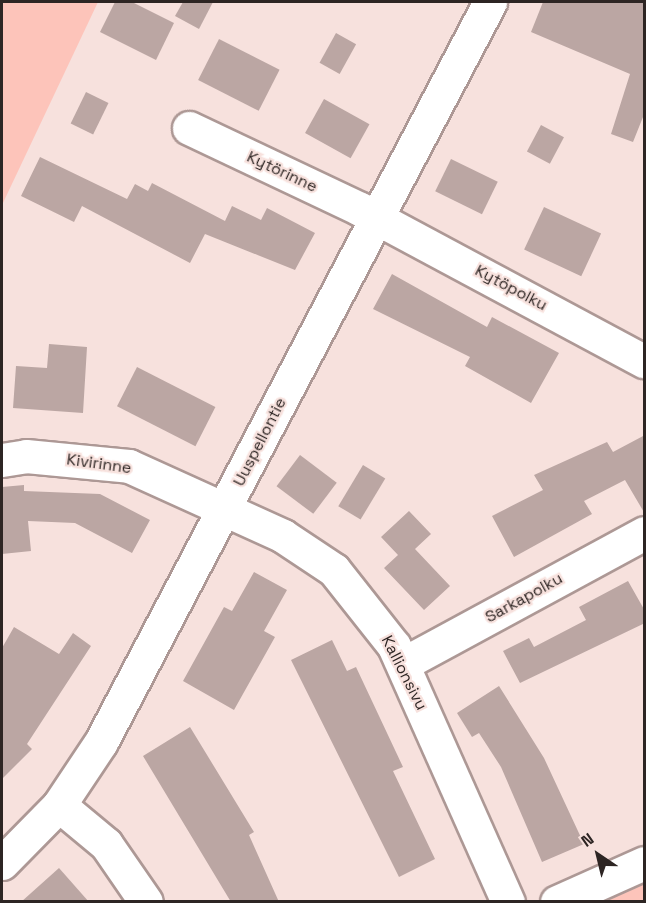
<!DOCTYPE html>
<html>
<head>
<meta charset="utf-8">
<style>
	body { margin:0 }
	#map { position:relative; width:646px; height:903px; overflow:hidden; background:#f7e1dd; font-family:"Space Grotesk",sans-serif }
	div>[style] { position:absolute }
	.green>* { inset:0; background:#fdc4ba }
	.building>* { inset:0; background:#bba6a3; transform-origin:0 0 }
	.roads { filter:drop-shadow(2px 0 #ad9895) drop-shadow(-2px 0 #ad9895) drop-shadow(0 2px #ad9895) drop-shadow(0 -2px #ad9895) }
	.street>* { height:33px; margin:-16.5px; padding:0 16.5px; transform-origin:16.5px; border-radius:16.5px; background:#fff }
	span { translate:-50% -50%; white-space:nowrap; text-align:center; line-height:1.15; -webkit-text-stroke:4.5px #f7e1dd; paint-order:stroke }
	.street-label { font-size:16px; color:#2d2523 }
	.frame { position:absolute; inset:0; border:3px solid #2d2523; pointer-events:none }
	.north { position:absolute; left:568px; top:825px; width:60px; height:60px; -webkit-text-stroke:4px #f7e1dd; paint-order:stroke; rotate:325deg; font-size:16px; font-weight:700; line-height:24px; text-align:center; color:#2d2523 }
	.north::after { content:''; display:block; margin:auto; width:21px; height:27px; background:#2d2523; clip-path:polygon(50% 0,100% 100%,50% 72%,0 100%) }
</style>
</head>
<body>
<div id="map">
	<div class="green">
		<i style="clip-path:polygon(2px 2px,98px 2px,2px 205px)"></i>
		<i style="clip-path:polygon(644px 878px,644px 901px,592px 901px)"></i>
	</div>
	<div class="building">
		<i style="clip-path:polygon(115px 2px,132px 2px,174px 23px,156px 60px,100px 32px)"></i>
		<i style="clip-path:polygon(183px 2px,213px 2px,199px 29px,175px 16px)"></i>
		<i style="clip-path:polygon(543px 2px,645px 2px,645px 112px,633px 142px,611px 134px,630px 74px,531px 32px)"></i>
		<i style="left:336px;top:33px;width:23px;height:34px;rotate:29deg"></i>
		<i style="left:219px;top:39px;width:68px;height:46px;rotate:27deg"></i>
		<i style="left:86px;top:92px;width:25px;height:35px;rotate:26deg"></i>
		<i style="left:324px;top:99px;width:52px;height:39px;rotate:29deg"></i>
		<i style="left:541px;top:125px;width:26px;height:30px;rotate:28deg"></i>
		<i style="clip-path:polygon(40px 157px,127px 199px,135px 184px,148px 191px,152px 183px,225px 221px,232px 206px,261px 220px,267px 208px,315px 233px,295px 270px,205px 234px,190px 263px,82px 206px,74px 222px,21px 196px)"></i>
		<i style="left:451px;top:159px;width:52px;height:36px;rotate:26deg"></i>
		<i style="left:544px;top:207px;width:63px;height:47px;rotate:25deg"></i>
		<i style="clip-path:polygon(392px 274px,487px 327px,492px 317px,559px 353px,531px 403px,465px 366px,470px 357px,373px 309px)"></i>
		<i style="clip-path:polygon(49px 344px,87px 347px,83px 413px,13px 408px,16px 366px,47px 368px)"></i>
		<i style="left:137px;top:367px;width:88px;height:44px;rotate:27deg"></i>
		<i style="clip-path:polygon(645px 435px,645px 514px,625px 480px,584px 501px,592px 514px,514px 557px,492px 516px,543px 490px,534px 475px,607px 442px,613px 452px)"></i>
		<i style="left:300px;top:455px;width:46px;height:39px;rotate:37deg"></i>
		<i style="left:363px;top:465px;width:26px;height:48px;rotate:31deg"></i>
		<i style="clip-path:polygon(24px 485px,24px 491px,100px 494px,150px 520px,132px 553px,75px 523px,28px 521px,31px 551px,2px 554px,2px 487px)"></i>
		<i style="clip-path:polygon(409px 511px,431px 534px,415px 549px,450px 586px,424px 610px,384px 568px,398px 555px,381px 537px)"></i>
		<i style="clip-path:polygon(254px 572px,287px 590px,264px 631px,275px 637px,234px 710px,183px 681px,224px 607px,232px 611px)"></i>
		<i style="clip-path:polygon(628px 581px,645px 611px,645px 623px,520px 683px,503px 651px,529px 638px,534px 647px,586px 620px,579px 607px)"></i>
		<i style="clip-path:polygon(14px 627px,59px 654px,73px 633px,91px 646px,27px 744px,32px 749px,2px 779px,2px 648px)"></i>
		<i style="clip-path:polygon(332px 640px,347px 671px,356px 667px,403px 767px,393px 771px,435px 859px,399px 877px,291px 660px)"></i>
		<i style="clip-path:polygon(499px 686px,544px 758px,584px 844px,542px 862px,501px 767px,479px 733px,472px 737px,457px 713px)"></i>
		<i style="clip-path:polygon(190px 727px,254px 832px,249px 835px,279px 902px,231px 902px,143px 756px)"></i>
		<i style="clip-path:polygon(59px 868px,89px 902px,21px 902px)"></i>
	</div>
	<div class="roads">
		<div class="street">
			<i style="left:189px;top:128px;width:189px;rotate:25.3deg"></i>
			<i style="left:360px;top:209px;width:322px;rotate:28.2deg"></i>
			<i style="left:2px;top:460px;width:24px;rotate:-9deg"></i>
			<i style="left:26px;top:456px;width:103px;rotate:5.5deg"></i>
			<i style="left:129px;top:466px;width:169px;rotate:24.4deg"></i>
			<i style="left:283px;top:536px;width:61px;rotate:33.7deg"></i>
			<i style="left:334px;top:570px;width:97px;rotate:51.7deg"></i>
			<i style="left:394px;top:646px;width:280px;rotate:66deg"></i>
			<i style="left:403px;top:664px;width:274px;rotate:-28.5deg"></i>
			<i style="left:59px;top:805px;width:61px;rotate:39.7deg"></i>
			<i style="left:106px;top:844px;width:70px;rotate:55.4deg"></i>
			<i style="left:2px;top:863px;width:81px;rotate:-45.5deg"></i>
			<i style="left:59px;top:805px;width:76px;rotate:-56.3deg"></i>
			<i style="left:101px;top:742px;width:836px;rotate:-62.27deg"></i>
			<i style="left:557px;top:902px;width:95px;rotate:-24.1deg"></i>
		</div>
	</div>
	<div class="street-label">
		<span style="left:282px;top:172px;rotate:25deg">Kytörinne</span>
		<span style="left:511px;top:288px;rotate:28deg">Kytöpolku</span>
		<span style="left:260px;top:442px;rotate:-63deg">Uuspellontie</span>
		<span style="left:99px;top:464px;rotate:8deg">Kivirinne</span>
		<span style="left:524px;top:598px;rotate:-29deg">Sarkapolku</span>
		<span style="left:404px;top:673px;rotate:63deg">Kallionsivu</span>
	</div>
	<div class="frame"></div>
	<div class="north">N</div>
</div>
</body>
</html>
